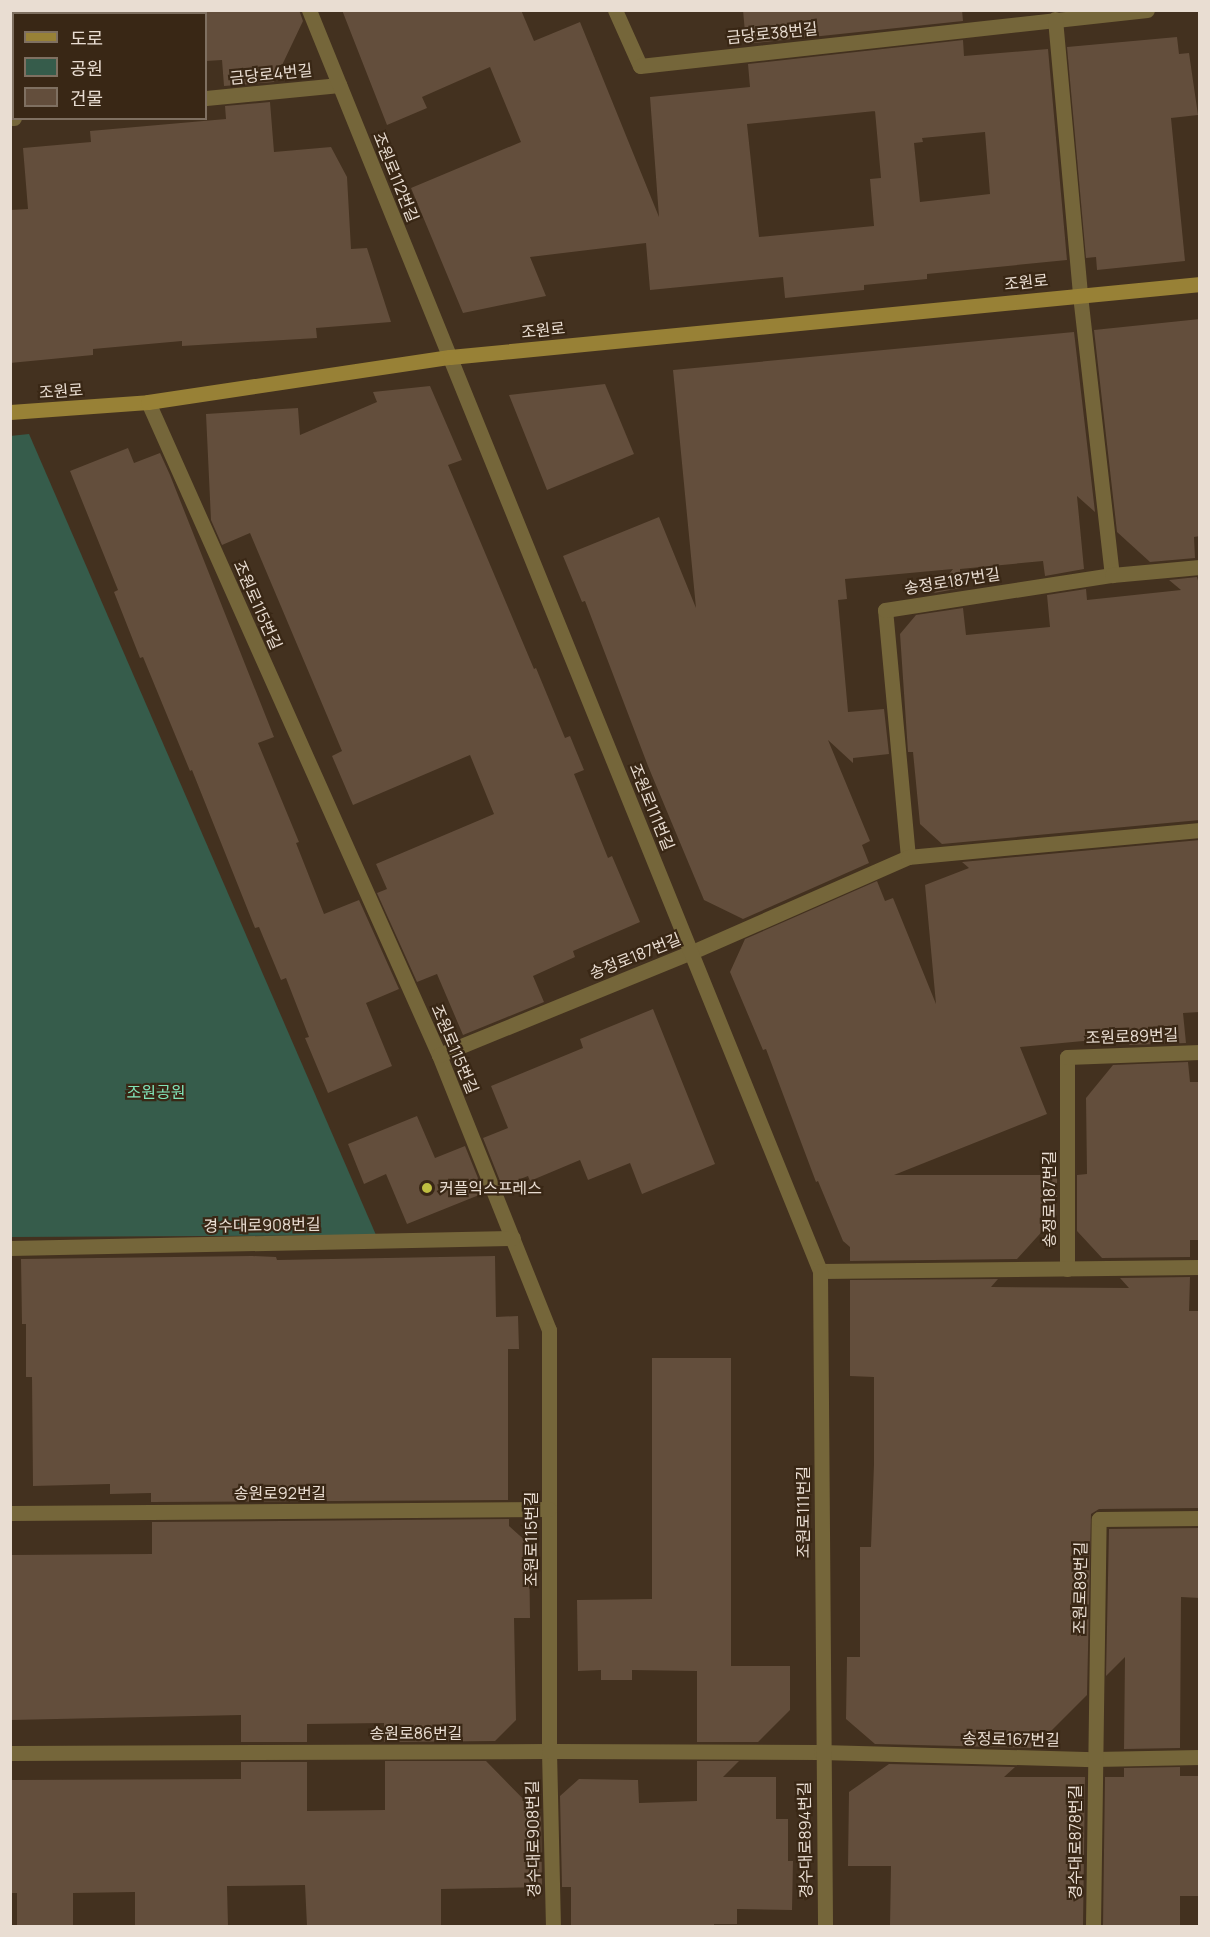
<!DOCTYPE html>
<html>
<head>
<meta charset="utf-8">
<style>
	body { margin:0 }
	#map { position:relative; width:1210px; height:1937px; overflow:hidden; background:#43311f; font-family:Manrope,"Noto Sans KR",sans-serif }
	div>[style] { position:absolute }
	.green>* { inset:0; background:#365c4b }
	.building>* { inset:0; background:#634e3c }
	.minor>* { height:15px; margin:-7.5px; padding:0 7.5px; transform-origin:7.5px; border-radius:7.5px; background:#75663a }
	.tertiary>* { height:15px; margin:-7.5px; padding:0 7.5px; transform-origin:7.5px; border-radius:7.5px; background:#75663a }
	.secondary>* { height:15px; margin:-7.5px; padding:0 7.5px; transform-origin:7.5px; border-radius:7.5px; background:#988136 }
	.dots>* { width:16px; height:16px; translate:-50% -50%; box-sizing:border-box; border:3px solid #392715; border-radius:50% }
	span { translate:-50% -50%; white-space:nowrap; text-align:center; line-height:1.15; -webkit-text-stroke:4.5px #392715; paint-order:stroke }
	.street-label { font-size:16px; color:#e9ddd2 }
	.park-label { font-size:16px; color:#80e3b8 }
	.poi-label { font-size:16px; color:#e9ddd2 }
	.left { translate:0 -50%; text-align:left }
	.frame { position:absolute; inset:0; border:12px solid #e9ddd2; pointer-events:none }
	.legend { position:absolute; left:12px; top:12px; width:195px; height:108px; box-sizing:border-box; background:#392715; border:2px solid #7f7061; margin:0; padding:8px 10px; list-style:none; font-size:18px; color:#e9ddd2 }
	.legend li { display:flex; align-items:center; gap:12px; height:30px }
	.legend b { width:30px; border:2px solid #7f7061 }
</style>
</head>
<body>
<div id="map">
	<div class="green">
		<i style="clip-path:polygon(29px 434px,376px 1235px,11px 1237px,10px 436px)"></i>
	</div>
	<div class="building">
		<i style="clip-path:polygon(206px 10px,299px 10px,303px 21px,274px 82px,224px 86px,222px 60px,206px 61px)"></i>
		<i style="clip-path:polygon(evenodd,342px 10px,521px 10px,534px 41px,580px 22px,659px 217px,650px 97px,750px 87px,748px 64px,963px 40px,964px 56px,1048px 49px,1067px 260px,927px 274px,927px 279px,864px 285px,864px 290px,785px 298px,783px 277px,650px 290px,646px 243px,530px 257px,546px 296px,463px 313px,411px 188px,521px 142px,490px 67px,422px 97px,427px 108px,387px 125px,342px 10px,875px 111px,881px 178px,870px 179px,874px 226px,759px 237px,747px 124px,875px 111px,342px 10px,985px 132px,990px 194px,920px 202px,914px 143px,923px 142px,922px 138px,985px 132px)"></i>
		<i style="clip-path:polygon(743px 10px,962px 10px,963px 21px,746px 44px)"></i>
		<i style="clip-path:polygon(1177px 37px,1179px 54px,1189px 53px,1198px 115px,1171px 118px,1185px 261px,1097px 270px,1096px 257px,1086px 258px,1067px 47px)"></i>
		<i style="clip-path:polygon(270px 102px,274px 152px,331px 147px,347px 177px,351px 249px,367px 248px,391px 322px,316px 328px,317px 338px,182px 346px,182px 341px,93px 349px,93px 355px,10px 363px,10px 210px,28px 209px,23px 148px,91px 142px,90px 131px,226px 119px,225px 106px)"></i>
		<i style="clip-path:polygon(1200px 319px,1200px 536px,1194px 537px,1195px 558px,1150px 562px,1117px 532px,1094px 330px)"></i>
		<i style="clip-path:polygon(1074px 332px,1095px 512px,1077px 496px,1084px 569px,1045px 576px,1043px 561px,960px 569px,961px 588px,934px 593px,953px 569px,845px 579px,847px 599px,838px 600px,848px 712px,884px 709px,889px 754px,853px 758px,853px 763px,828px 740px,870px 841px,862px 845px,869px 863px,743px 919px,704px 900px,648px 766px,585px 601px,582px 602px,563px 556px,659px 517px,696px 608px,673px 370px)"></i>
		<i style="clip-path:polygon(605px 384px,634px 454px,547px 490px,509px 395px)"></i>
		<i style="clip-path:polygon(430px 386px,462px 460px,448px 465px,534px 669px,536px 668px,565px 738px,570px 736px,584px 770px,574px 774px,608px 858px,612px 856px,640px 922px,573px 951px,575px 957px,533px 976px,544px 1002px,463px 1035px,437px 974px,417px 982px,377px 893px,387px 889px,376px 864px,494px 814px,470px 755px,353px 805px,332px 756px,342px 751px,250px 533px,222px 545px,211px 520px,206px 414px,298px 408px,300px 435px,377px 402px,373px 392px)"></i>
		<i style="clip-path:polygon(128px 448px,134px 463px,160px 453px,170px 475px,274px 737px,258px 743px,299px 842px,296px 843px,324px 914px,359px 900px,399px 989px,366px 1003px,392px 1066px,328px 1093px,305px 1038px,309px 1037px,286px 978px,281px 980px,259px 927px,255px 928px,192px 770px,190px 771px,143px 657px,140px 658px,114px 592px,118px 590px,70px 471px)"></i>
		<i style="clip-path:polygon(1197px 577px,1200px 588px,1200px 820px,942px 844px,920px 824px,913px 752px,908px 752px,900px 634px,916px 615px,963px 608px,966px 635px,1050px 627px,1047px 595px,1086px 589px,1087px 600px,1181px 590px,1169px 580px)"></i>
		<i style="clip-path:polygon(1200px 840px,1200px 1012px,1183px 1013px,1186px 1043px,1129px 1045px,1136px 1036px,1020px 1047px,1047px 1114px,894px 1175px,1057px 1175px,1057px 1215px,1017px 1259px,850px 1261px,850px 1247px,843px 1241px,818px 1181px,816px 1182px,766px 1049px,763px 1050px,730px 972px,745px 939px,877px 881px,885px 901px,893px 898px,936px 1004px,925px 885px,969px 868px,962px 862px)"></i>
		<i style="clip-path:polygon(653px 1009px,715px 1164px,642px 1194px,630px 1163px,588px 1180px,580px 1160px,530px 1181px,528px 1176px,502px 1186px,483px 1138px,508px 1128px,491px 1086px,583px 1048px,580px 1039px)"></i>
		<i style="clip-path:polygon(1188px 1062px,1190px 1082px,1200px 1082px,1200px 1240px,1190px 1240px,1190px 1257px,1102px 1258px,1077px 1231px,1077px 1175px,1087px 1174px,1086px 1098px,1113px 1065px)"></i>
		<i style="clip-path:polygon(417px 1116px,435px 1158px,465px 1146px,484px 1193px,407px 1224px,386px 1174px,364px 1184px,348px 1144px)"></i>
		<i style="clip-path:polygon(252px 1256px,276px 1257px,277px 1260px,495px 1256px,496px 1317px,518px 1316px,519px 1349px,508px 1349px,508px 1500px,151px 1502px,151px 1493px,110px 1494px,110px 1484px,33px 1486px,32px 1377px,26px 1377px,26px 1324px,22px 1324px,21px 1259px)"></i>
		<i style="clip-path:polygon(1190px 1277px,1189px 1311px,1200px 1311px,1200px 1508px,1099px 1509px,1091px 1514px,1087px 1695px,1034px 1748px,875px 1744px,846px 1719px,847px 1657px,860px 1657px,860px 1547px,871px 1547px,874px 1464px,874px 1377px,850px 1376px,850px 1280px,998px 1279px,991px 1287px,1129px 1288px,1120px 1278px)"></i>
		<i style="clip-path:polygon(652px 1358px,731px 1358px,731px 1666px,790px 1666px,790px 1710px,758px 1742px,697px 1742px,697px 1671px,632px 1670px,632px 1680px,601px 1680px,601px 1670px,578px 1671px,577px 1600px,652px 1599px)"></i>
		<i style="clip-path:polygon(509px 1519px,509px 1526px,529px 1544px,530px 1618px,514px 1618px,516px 1720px,495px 1741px,384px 1742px,384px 1723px,307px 1724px,307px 1742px,241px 1742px,241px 1715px,10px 1720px,10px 1555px,152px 1554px,152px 1522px)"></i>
		<i style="clip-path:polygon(1200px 1528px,1200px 1598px,1181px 1597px,1180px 1748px,1124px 1749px,1125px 1657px,1106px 1676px,1109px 1529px)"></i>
		<i style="clip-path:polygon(385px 1761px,486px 1761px,538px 1814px,541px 1812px,542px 1887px,441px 1889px,441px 1926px,307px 1926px,305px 1885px,227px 1886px,228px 1926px,135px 1926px,135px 1892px,73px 1893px,73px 1926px,17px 1926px,17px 1893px,10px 1893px,10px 1780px,241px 1779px,241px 1762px,307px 1762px,307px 1811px,385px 1810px)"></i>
		<i style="clip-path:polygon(697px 1761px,739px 1761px,723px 1777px,776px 1777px,776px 1819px,788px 1819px,788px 1861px,793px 1861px,792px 1910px,737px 1909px,737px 1924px,714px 1924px,714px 1926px,571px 1926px,571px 1887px,562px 1887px,560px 1796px,579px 1779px,638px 1780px,639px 1803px,697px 1801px)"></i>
		<i style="clip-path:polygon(889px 1764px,1015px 1767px,1004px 1777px,1085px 1777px,1083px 1926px,890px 1926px,891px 1866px,848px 1866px,849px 1792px)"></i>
		<i style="clip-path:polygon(1180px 1767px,1180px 1776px,1200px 1776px,1200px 1896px,1180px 1896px,1180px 1926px,1103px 1926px,1105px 1777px,1124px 1777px,1124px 1768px)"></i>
	</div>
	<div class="minor">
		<i style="left:615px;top:10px;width:61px;rotate:65.9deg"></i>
		<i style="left:640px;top:66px;width:510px;rotate:-6.3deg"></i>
		<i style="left:1055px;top:19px;width:277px;rotate:84.8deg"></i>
		<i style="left:1080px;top:295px;width:282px;rotate:83.5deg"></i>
		<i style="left:206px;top:98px;width:134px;rotate:-5.6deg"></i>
		<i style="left:10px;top:118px;width:4px"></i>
		<i style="left:148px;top:402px;width:715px;rotate:65.98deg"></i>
		<i style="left:439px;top:1055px;width:296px;rotate:68.2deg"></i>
		<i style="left:549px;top:1330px;width:421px;rotate:90deg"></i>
		<i style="left:549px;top:1751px;width:175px;rotate:88.7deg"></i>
		<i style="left:908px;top:857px;width:248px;rotate:-95.3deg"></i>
		<i style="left:885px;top:610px;width:230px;rotate:-8.8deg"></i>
		<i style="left:1112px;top:575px;width:88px;rotate:-5.2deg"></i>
		<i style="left:439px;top:1055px;width:273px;rotate:-22.2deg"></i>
		<i style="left:692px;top:952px;width:236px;rotate:-23.7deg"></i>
		<i style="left:908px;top:857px;width:293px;rotate:-5.3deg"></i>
		<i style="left:10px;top:1248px;width:503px;rotate:-1.14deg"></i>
		<i style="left:1067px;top:1269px;width:212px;rotate:-90deg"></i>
		<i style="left:1067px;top:1057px;width:133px;rotate:-2.2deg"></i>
		<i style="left:820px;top:1271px;width:380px;rotate:-0.6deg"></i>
		<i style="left:10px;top:1513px;width:539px;rotate:-0.43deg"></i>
		<i style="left:10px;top:1753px;width:539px;rotate:-0.21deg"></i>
		<i style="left:549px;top:1751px;width:272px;rotate:0.2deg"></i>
		<i style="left:821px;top:1752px;width:273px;rotate:1.5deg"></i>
		<i style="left:1094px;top:1759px;width:106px;rotate:-1.1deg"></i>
		<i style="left:1093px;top:1926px;width:407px;rotate:-89.2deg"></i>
		<i style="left:1099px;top:1519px;width:101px;rotate:-0.6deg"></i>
	</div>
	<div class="tertiary">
		<i style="left:309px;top:10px;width:1361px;rotate:67.94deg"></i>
		<i style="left:820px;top:1271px;width:655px;rotate:89.56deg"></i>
	</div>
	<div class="secondary">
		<i style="left:10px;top:412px;width:138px;rotate:-4.1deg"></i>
		<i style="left:148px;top:402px;width:305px;rotate:-8.5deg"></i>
		<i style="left:450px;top:357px;width:754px;rotate:-5.56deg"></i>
	</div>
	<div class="dots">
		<i style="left:427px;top:1188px;background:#bfbe41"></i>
	</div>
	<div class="street-label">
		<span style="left:772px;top:33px;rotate:-6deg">금당로38번길</span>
		<span style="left:271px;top:74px;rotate:-6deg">금당로4번길</span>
		<span style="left:396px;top:177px;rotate:68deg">조원로112번길</span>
		<span style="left:1026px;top:282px;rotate:-6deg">조원로</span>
		<span style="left:543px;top:330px;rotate:-6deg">조원로</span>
		<span style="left:61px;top:391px;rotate:-4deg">조원로</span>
		<span style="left:952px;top:581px;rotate:-9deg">송정로187번길</span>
		<span style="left:258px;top:605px;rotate:66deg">조원로115번길</span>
		<span style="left:652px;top:807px;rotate:68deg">조원로111번길</span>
		<span style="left:635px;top:956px;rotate:-22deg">송정로187번길</span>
		<span style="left:1132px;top:1036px;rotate:-2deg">조원로89번길</span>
		<span style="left:455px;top:1049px;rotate:67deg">조원로115번길</span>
		<span style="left:1049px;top:1199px;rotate:-90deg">송정로187번길</span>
		<span style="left:262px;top:1225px;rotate:-1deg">경수대로908번길</span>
		<span style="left:280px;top:1493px">송원로92번길</span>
		<span style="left:803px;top:1512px;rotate:-90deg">조원로111번길</span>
		<span style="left:531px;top:1539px;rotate:-90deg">조원로115번길</span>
		<span style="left:1080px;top:1588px;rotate:-89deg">조원로89번길</span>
		<span style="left:416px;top:1733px">송원로86번길</span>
		<span style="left:1011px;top:1739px;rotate:1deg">송정로167번길</span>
		<span style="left:533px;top:1839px;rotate:-91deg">경수대로908번길</span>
		<span style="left:805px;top:1840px;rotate:-91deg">경수대로894번길</span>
		<span style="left:1075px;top:1842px;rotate:-90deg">경수대로878번길</span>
	</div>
	<div class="park-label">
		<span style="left:156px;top:1092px">조원공원</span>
	</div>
	<div class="poi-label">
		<span class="left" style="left:439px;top:1188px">커플익스프레스</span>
	</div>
	<div class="frame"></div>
	<ul class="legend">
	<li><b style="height:8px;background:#988136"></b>도로</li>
	<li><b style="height:16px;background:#365c4b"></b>공원</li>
	<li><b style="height:16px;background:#634e3c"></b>건물</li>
	</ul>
</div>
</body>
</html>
